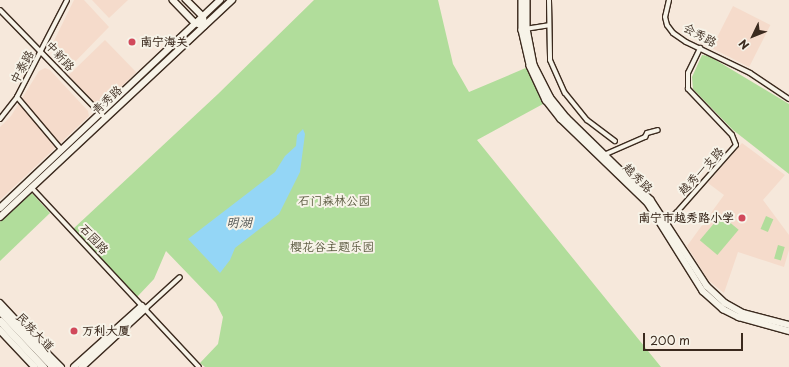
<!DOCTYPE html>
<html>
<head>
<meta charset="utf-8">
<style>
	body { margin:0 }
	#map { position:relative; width:789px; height:367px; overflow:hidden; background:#f6e8db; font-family:"Playpen Sans","LXGW WenKai TC",sans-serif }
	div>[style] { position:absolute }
	.built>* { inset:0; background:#f5dbcb; transform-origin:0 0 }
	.green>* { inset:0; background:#b1dd9b; transform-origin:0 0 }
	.water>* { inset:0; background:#94d6f6 }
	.roads { filter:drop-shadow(1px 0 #3b2a1e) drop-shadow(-1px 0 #3b2a1e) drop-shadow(0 1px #3b2a1e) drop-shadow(0 -1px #3b2a1e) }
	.street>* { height:4px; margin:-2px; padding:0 2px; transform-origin:2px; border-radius:2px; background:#f7f3e8 }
	.secondary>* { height:5.5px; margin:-2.75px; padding:0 2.75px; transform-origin:2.75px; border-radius:2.75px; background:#f7f3e8 }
	.primary>* { height:6px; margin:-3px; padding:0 3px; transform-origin:3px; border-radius:3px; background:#f7f3e8 }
	.highway>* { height:7px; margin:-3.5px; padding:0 3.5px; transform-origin:3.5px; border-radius:3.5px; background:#f7f3e8 }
	.dots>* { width:11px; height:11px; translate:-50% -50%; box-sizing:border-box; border:2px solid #f7f3e8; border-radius:50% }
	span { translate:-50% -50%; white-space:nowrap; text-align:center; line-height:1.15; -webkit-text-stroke:4px #f7f3e8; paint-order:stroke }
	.street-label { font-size:12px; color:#3b2a1e }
	.poi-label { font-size:12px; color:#3b2a1e; font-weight:700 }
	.left { translate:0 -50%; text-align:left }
	.right { translate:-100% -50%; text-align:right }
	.park-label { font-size:12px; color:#58573d }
	.water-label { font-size:13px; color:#515554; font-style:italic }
	.north { position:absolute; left:733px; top:16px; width:40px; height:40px; -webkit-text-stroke:3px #f7f3e8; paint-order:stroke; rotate:227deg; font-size:11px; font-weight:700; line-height:16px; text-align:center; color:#3b2a1e }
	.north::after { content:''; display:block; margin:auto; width:14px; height:18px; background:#3b2a1e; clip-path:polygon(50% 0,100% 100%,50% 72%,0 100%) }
	.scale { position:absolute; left:643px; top:333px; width:100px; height:18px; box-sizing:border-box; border:2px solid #3b2a1e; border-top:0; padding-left:5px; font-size:12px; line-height:14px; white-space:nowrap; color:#3b2a1e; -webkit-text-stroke:3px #f7f3e8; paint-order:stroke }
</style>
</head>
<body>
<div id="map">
	<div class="built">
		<i style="clip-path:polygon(74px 0,84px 0,109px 27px,68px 69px,50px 49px)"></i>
		<i style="clip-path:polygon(92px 0,128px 0,109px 18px)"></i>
		<i style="left:733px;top:6px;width:42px;height:47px;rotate:27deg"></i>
		<i style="left:105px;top:40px;width:45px;height:51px;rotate:46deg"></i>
		<i style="clip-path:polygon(45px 68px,50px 70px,88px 111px,89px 116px,0 200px,0 127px,11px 116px,39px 71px)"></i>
		<i style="clip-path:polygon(742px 143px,785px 175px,763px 200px,789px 235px,789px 250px,784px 267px,738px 252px,724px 293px,708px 280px,687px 246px,724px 195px,708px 183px)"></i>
	</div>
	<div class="green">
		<i style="clip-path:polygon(314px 0,438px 0,453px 64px,469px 92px,528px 67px,543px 104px,477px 140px,661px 367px,205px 367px,200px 363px,218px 344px,223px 317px,216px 303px,166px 251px,154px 279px,137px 297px,73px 229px,218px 94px)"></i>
		<i style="clip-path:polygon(702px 55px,709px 56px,789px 104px,789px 174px,733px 130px,693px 89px,692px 77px)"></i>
		<i style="clip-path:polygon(31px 192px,50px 213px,0 261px,0 222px)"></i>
		<i style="left:721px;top:215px;width:23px;height:33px;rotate:40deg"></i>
		<i style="left:766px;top:216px;width:8px;height:14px;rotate:23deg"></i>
		<i style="left:778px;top:245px;width:7px;height:14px;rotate:16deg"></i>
	</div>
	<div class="water">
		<i style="clip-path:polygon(303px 129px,305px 134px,300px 172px,279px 214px,235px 248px,230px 260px,220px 273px,188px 239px,275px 172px,285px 156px,296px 146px,297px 135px)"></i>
	</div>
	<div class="roads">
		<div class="street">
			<i style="left:549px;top:0;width:60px;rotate:89deg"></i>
			<i style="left:550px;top:60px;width:36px;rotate:66deg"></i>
			<i style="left:565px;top:93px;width:35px;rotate:51deg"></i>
			<i style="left:587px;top:120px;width:35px;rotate:37deg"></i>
			<i style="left:669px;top:0;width:17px;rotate:103deg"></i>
			<i style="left:665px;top:17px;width:8px;rotate:76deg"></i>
			<i style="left:667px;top:25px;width:10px;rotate:53deg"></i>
			<i style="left:673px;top:33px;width:16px;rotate:35deg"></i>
			<i style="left:686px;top:42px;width:71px;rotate:25.8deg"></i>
			<i style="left:750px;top:73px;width:47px;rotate:33.7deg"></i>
			<i style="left:0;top:10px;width:149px;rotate:45.8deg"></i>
			<i style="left:525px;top:29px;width:24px;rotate:-9deg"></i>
			<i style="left:17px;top:97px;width:68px;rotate:49.8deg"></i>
			<i style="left:0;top:119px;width:28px;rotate:-52deg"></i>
			<i style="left:17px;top:97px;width:109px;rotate:-62.7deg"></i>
			<i style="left:606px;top:154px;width:43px;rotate:-23.6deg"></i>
			<i style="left:645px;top:137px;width:4px;rotate:-63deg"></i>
			<i style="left:647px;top:133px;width:11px;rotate:-15deg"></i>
			<i style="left:31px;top:187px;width:246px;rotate:47deg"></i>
			<i style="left:665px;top:223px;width:16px;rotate:-43deg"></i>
			<i style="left:677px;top:212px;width:89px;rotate:-48.6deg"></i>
			<i style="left:736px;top:145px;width:11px;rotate:-112deg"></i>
			<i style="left:732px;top:135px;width:64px;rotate:-133.7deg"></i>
			<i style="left:688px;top:89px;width:16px;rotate:-90deg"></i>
			<i style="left:688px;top:73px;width:28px;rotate:-64deg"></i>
			<i style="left:145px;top:309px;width:47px;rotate:-42.4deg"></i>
		</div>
		<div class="secondary">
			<i style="left:173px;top:0;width:32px;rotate:46deg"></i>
			<i style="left:195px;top:23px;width:9px;rotate:18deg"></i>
			<i style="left:204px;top:26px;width:9px;rotate:-96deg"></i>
			<i style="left:203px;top:17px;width:24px;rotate:-135deg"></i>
			<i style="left:522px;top:0;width:30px;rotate:90deg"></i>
			<i style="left:522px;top:30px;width:37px;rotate:77deg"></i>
			<i style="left:530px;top:66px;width:38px;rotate:65deg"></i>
			<i style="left:546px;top:100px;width:24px;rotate:52deg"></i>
			<i style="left:561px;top:119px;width:121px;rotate:44deg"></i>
			<i style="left:648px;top:203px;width:104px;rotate:58deg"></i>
			<i style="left:703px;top:291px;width:27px;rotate:42deg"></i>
			<i style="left:723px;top:309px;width:18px;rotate:27deg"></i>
			<i style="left:739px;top:317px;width:52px;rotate:15.6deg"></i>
			<i style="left:527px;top:0;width:29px;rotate:90deg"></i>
			<i style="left:527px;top:29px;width:37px;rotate:79deg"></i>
			<i style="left:534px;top:65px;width:36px;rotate:63deg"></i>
			<i style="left:550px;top:97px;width:27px;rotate:51deg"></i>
			<i style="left:567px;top:118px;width:117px;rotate:44.3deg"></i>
			<i style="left:651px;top:200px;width:103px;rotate:56.9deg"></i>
			<i style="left:707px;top:286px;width:25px;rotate:43deg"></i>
			<i style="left:725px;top:303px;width:21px;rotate:29deg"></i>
			<i style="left:743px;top:313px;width:48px;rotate:14.6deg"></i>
			<i style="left:0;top:303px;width:60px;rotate:47deg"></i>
			<i style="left:0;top:330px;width:51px;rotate:46.6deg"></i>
			<i style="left:47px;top:353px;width:20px;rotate:45deg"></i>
			<i style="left:74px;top:367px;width:91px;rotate:-41.9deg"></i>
			<i style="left:82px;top:367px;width:86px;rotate:-42.6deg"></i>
		</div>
		<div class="primary">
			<i style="left:0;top:208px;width:303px;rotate:-43.4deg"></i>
			<i style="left:0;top:217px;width:318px;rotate:-43.1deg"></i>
		</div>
		<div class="highway">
			<i style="left:0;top:311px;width:77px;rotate:46.6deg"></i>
			<i style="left:0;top:321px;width:63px;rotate:46.9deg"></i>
			<i style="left:40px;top:345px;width:17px;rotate:57deg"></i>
		</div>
	</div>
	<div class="dots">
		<i style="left:132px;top:42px;background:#d1495b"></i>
		<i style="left:742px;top:218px;background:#d1495b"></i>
		<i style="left:74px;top:331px;background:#d1495b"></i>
	</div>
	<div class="street-label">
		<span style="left:700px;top:35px;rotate:28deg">会秀路</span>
		<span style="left:60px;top:56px;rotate:47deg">中新路</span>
		<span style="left:22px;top:67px;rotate:-62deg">中泰路</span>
		<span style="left:107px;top:100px;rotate:-43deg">青秀路</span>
		<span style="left:701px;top:171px;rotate:-47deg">越秀一支路</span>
		<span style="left:638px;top:178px;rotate:45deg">越秀路</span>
		<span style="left:94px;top:239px;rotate:47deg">石园路</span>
		<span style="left:35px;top:332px;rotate:46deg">民族大道</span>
	</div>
	<div class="poi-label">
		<span class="left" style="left:140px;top:42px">南宁海关</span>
		<span class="right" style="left:734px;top:218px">南宁市越秀路小学</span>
		<span class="left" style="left:82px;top:331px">万利大厦</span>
	</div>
	<div class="park-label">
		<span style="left:334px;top:201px">石门森林公园</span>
		<span style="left:332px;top:247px">樱花谷主题乐园</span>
	</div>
	<div class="water-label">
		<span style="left:239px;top:222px">明湖</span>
	</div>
	<div class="north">N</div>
	<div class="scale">200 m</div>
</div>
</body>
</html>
